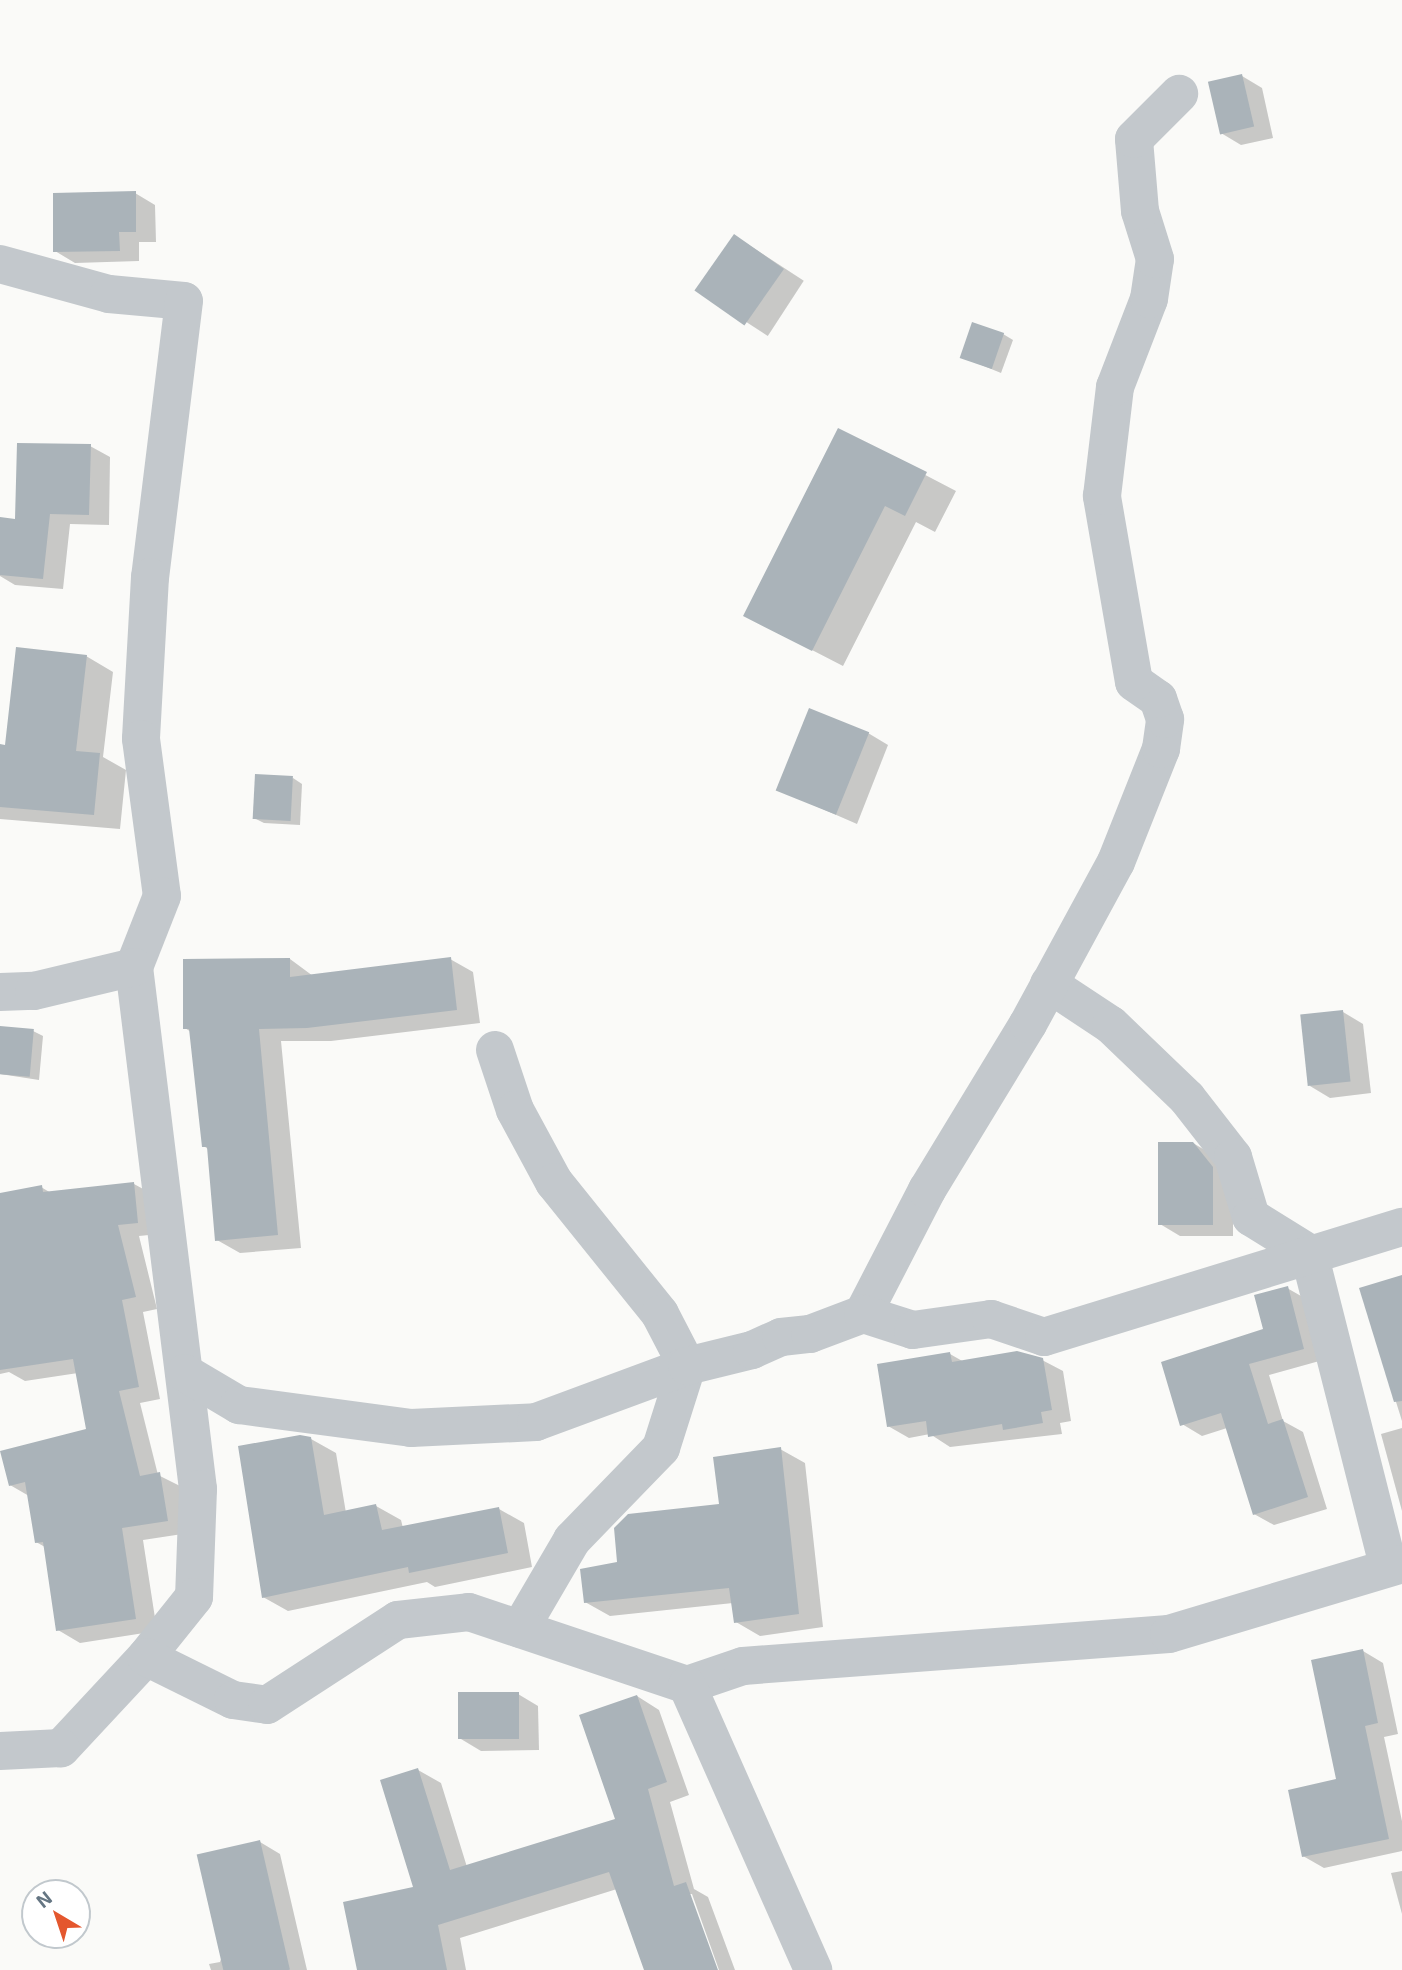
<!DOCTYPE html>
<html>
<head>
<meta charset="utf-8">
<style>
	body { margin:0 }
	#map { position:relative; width:1402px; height:1970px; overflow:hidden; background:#fafaf8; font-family:"Exo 2",sans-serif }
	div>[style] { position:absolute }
	.shadow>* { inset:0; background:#0003; transform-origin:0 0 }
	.building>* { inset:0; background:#aab3b9; transform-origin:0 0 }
	.street>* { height:38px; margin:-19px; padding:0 19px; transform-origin:19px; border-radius:19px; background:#c3c8cc }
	span { translate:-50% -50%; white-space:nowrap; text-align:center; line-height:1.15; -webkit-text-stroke:7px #fff; paint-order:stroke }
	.north { position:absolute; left:21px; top:1879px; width:70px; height:70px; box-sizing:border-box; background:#fff; border:2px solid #c1c8cd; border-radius:50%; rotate:321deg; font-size:19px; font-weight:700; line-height:28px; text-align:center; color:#657683 }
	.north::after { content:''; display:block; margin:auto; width:24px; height:32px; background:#e4572e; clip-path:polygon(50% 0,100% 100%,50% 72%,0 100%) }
</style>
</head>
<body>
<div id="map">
	<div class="shadow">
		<i style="clip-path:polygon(1242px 76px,1262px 88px,1273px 138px,1241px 145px,1221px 133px)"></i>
		<i style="clip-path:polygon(135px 193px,155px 205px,156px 242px,139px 242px,139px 261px,75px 263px,55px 251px)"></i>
		<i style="left:735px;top:236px;width:82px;height:66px;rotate:33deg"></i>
		<i style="clip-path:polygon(1003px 334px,1013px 340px,1001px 373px,962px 357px)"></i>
		<i style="clip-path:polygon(839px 430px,956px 491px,935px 532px,916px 522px,843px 666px,746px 616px)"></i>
		<i style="clip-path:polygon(90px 446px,110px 457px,109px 525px,70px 524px,63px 589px,15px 585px,0 576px,0 526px,17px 521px)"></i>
		<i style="clip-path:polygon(86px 656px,113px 672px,103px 757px,126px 770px,120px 829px,0 819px,0 746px,7px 747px)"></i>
		<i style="clip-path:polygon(868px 733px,888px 745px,857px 824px,779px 790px)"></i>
		<i style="clip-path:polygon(293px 778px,302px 784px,300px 825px,264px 823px,254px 818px)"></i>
		<i style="clip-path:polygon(290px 959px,313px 976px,450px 959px,473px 972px,480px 1023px,331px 1041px,281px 1041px,301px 1248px,240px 1253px,217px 1240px,209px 1150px,204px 1146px,191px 1032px,185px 1028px)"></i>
		<i style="clip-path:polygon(1343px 1012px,1363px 1024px,1371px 1093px,1330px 1098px,1310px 1086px)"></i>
		<i style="clip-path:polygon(33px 1031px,43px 1036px,39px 1080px,0 1074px,0 1033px)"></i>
		<i style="clip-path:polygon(1193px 1143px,1213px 1155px,1233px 1181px,1233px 1236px,1180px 1236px,1160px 1224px)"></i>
		<i style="clip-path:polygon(134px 1184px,156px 1196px,159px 1234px,139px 1236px,157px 1309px,143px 1312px,160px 1399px,140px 1403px,158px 1475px,182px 1487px,189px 1533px,143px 1540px,157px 1631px,80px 1643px,58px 1630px,45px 1547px,36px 1542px,29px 1496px,10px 1485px,88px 1430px,78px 1373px,25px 1381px,9px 1372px,0 1374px,0 1195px,41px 1187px,51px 1193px)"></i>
		<i style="clip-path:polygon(1402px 1276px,1402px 1421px,1361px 1290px)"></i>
		<i style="clip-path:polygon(1287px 1288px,1308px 1300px,1323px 1360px,1269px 1375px,1283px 1421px,1303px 1432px,1327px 1509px,1274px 1525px,1254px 1514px,1227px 1428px,1202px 1436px,1182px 1424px,1265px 1330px)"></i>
		<i style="clip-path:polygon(950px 1354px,964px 1362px,1042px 1360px,1063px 1371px,1071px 1421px,1060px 1423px,1062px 1434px,950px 1447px,930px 1434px,909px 1438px,888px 1426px)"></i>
		<i style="clip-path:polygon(1402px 1428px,1402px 1511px,1381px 1434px)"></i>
		<i style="clip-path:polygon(311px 1439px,336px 1453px,346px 1513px,376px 1506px,401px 1520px,403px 1528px,499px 1509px,524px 1523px,532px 1567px,435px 1587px,427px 1582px,288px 1611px,263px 1597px)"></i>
		<i style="clip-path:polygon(780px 1449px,805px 1463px,823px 1627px,760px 1636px,736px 1622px,733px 1603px,610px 1616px,585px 1602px,619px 1563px,721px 1506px)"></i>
		<i style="clip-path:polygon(1363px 1651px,1383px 1663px,1398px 1734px,1384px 1737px,1402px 1821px,1402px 1851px,1324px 1868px,1303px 1856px,1338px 1781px)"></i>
		<i style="clip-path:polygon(518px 1694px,538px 1706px,539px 1750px,481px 1751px,461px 1739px)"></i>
		<i style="clip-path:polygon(637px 1696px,659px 1710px,689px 1795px,670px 1802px,694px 1889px,708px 1897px,735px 1970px,719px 1970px,692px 1894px,688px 1894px,716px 1970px,646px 1970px,617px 1889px,460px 1938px,466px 1970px,359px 1970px,415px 1888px,418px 1770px,441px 1783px,467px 1867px,617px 1820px)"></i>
		<i style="clip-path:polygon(260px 1842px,280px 1854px,307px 1970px,211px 1970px,209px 1964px,220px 1962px)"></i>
		<i style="clip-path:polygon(1402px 1871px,1402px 1914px,1391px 1873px)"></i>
	</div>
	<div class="building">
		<i style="left:1242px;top:74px;width:54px;height:35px;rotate:77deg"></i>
		<i style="clip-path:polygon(136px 191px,136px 232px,119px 232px,120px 251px,53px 252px,53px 193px)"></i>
		<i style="left:734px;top:234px;width:61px;height:69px;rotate:35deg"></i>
		<i style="left:972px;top:322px;width:34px;height:38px;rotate:19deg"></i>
		<i style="clip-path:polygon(838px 428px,927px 472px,905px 516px,885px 506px,812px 651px,743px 616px)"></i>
		<i style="clip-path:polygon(17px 443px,91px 444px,89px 515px,50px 514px,43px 579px,0 575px,0 517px,15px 519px)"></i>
		<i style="clip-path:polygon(16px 647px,87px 655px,76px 751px,100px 753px,94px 815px,0 807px,0 744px,5px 745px)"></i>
		<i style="left:809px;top:708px;width:65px;height:89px;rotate:22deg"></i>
		<i style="left:255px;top:774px;width:38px;height:45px;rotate:3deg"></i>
		<i style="clip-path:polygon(451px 957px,457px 1010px,307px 1028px,259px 1029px,278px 1235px,215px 1241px,207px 1147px,202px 1147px,189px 1029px,183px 1029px,183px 959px,290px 958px,290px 977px)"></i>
		<i style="left:1343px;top:1010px;width:72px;height:43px;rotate:84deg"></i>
		<i style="left:0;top:1026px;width:34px;height:48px;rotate:5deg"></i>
		<i style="clip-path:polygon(1158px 1142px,1193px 1142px,1213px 1167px,1213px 1225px,1158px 1225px)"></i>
		<i style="clip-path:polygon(134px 1182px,138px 1223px,118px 1225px,136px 1297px,122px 1300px,139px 1387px,119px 1391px,140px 1476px,160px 1472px,168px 1521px,122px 1528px,136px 1619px,56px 1631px,43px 1542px,35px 1543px,25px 1482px,9px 1486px,0 1451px,86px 1429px,73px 1359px,0 1370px,0 1193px,42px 1185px,43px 1192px)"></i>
		<i style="clip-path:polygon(1402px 1275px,1402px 1401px,1394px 1402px,1359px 1288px)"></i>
		<i style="clip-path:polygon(1288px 1286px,1304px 1349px,1249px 1364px,1268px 1424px,1283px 1419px,1308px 1497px,1253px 1515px,1221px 1413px,1180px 1426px,1161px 1362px,1263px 1329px,1254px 1295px)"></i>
		<i style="clip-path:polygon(1017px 1351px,1043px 1358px,1052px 1410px,1041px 1412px,1043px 1423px,1003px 1430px,1002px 1424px,928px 1437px,926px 1421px,887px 1427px,877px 1364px,950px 1352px,952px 1362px)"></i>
		<i style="clip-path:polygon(300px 1435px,311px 1437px,324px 1515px,376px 1504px,382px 1530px,499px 1507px,508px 1553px,409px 1573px,408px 1567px,262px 1598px,238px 1446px)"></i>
		<i style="clip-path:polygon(781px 1447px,799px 1614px,734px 1623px,729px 1588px,584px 1603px,580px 1569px,617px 1562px,614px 1528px,628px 1514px,719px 1504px,713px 1457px)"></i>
		<i style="clip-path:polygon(1363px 1649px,1378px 1723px,1365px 1726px,1389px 1839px,1302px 1857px,1288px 1790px,1336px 1779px,1311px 1660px)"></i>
		<i style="left:519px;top:1692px;width:47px;height:61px;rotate:90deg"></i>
		<i style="clip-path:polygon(637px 1695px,667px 1782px,648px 1789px,674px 1886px,686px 1882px,718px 1970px,644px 1970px,609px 1872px,438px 1925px,447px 1970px,357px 1970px,343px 1902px,413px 1887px,380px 1780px,418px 1768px,450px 1870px,615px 1819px,579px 1715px)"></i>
		<i style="left:260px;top:1840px;width:133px;height:65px;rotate:77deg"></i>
	</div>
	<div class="street">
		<i style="left:0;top:264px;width:113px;rotate:15.4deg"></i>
		<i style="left:109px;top:294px;width:75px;rotate:5.3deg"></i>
		<i style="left:184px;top:301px;width:278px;rotate:97deg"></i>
		<i style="left:150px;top:577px;width:162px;rotate:93.2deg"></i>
		<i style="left:141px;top:739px;width:158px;rotate:82.4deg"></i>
		<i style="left:162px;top:896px;width:76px;rotate:111.5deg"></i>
		<i style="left:134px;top:967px;width:526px;rotate:83.01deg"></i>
		<i style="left:198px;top:1489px;width:108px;rotate:92.1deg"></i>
		<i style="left:194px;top:1597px;width:77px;rotate:128.7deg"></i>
		<i style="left:146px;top:1657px;width:125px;rotate:133deg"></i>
		<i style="left:61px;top:1748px;width:61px;rotate:177.2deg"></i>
		<i style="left:1049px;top:984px;width:74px;rotate:33.5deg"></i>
		<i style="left:1111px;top:1025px;width:105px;rotate:43.8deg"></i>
		<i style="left:1187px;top:1098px;width:75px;rotate:52.1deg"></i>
		<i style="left:1233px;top:1157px;width:63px;rotate:73.3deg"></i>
		<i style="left:1251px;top:1217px;width:68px;rotate:31.8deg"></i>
		<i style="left:1309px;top:1253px;width:322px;rotate:75.8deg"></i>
		<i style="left:0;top:992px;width:34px;rotate:-2deg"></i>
		<i style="left:34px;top:991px;width:103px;rotate:-13.5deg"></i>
		<i style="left:495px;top:1050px;width:63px;rotate:71.6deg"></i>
		<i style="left:515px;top:1110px;width:82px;rotate:61.6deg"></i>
		<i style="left:554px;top:1182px;width:169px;rotate:51.2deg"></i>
		<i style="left:660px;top:1314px;width:59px;rotate:62.6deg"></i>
		<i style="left:687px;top:1366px;width:86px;rotate:107.6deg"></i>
		<i style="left:661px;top:1448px;width:128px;rotate:134.1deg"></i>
		<i style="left:572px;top:1540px;width:103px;rotate:120.3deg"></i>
		<i style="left:863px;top:1314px;width:140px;rotate:-62.7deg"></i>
		<i style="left:927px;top:1190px;width:194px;rotate:-58.7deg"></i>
		<i style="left:1028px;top:1024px;width:184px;rotate:-61.5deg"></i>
		<i style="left:1116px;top:862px;width:122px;rotate:-68.3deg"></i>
		<i style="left:1161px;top:749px;width:30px;rotate:-82deg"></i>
		<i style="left:1165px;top:719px;width:21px;rotate:-109deg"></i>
		<i style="left:1158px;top:699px;width:29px;rotate:-145deg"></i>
		<i style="left:1134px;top:682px;width:189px;rotate:-99.8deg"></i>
		<i style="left:1102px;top:496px;width:110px;rotate:-83.2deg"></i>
		<i style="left:1115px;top:387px;width:94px;rotate:-68.9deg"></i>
		<i style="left:1149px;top:299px;width:40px;rotate:-81.5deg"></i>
		<i style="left:1155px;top:259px;width:50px;rotate:-107.4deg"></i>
		<i style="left:1140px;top:211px;width:72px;rotate:-94.8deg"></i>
		<i style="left:1134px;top:139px;width:64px;rotate:-45deg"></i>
		<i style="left:185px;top:1373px;width:63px;rotate:30.7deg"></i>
		<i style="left:239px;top:1405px;width:174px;rotate:7.6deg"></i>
		<i style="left:411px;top:1428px;width:125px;rotate:-2.7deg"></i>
		<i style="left:536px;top:1422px;width:161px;rotate:-20.3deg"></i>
		<i style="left:687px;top:1366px;width:67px;rotate:-13.8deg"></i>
		<i style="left:752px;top:1350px;width:32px;rotate:-24deg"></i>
		<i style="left:781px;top:1337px;width:29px;rotate:-6deg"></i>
		<i style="left:810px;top:1334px;width:57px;rotate:-20.7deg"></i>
		<i style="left:863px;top:1314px;width:52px;rotate:17.7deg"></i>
		<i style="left:913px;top:1330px;width:79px;rotate:-8deg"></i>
		<i style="left:991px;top:1319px;width:56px;rotate:18.8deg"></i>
		<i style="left:1044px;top:1337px;width:375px;rotate:-17.1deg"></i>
		<i style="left:146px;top:1657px;width:97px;rotate:26.3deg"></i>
		<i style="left:233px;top:1700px;width:34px;rotate:8deg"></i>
		<i style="left:267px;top:1705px;width:156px;rotate:-33deg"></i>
		<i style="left:398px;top:1620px;width:71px;rotate:-6.4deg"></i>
		<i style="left:469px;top:1612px;width:230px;rotate:18.5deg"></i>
		<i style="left:687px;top:1685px;width:59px;rotate:-18.7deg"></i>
		<i style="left:743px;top:1666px;width:427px;rotate:-4.3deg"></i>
		<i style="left:1169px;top:1634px;width:243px;rotate:-16.7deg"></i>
		<i style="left:687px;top:1685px;width:312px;rotate:66.1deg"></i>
	</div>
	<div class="north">N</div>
</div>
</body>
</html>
